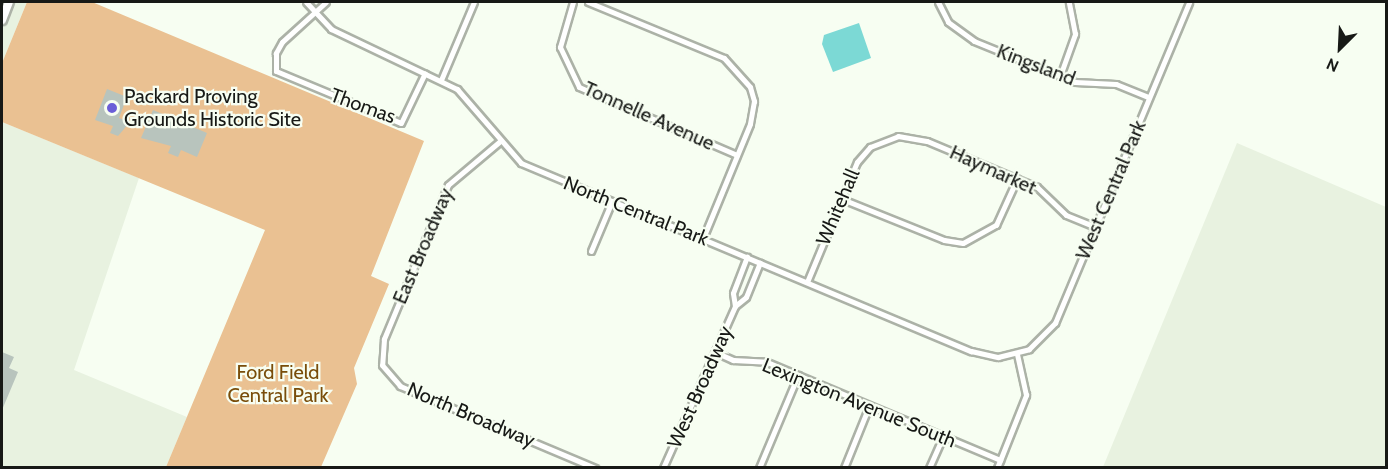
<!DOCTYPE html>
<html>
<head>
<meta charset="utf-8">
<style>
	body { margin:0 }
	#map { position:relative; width:1388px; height:469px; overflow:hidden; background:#f7fef2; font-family:Cabin,sans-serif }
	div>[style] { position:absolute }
	.built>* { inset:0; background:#e8f2e0 }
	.green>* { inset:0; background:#eac192 }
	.water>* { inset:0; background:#7cd9d5 }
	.building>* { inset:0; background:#b8c4bd }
	.roads { filter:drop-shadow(2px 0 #acb2a7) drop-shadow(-2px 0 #acb2a7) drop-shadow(0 2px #acb2a7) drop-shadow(0 -2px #acb2a7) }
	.street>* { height:5px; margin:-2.5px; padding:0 2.5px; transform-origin:2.5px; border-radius:2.5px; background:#fff }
	.secondary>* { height:8px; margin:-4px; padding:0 4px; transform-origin:4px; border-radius:4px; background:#fff }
	.dots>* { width:16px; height:16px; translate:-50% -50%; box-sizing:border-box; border:3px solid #f7fef2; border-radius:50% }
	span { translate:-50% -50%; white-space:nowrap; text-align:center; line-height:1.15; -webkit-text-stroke:4.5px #f7fef2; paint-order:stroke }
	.street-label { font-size:20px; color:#171916 }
	.poi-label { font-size:20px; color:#171916 }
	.left { translate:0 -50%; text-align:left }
	.park-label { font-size:20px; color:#794d0a }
	.frame { position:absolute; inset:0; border:3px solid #171916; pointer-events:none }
	.north { position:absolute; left:1310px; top:18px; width:60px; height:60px; -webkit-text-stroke:4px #f7fef2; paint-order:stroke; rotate:204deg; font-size:16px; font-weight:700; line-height:24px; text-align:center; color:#171916 }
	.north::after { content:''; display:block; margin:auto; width:21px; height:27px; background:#171916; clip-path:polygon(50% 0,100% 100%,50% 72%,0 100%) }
</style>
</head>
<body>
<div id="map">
	<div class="built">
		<i style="clip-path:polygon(2px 2px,27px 2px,2px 63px)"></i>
		<i style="clip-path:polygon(2px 122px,139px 178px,74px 370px,187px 417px,166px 467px,2px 467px)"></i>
		<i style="clip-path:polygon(1237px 143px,1386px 207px,1386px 467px,1103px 467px)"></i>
	</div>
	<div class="green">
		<i style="clip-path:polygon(27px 2px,92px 2px,424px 141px,371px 276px,389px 284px,354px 368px,357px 384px,321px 467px,166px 467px,265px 230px,2px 122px,2px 63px)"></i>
	</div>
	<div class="water">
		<i style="clip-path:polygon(859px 23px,871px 58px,833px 72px,822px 44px,824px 35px)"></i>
	</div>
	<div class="building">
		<i style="clip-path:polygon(107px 89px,127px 97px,119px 118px,130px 122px,118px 136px,110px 133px,113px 126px,95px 120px)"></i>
		<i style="clip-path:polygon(153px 110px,207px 133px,197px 157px,181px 150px,178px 157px,168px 153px,171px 146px,141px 138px)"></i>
		<i style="clip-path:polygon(2px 352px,14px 357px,9px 368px,18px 372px,2px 410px)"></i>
	</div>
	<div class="roads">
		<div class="street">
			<i style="left:306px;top:2px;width:37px;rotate:47deg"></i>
			<i style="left:331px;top:29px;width:140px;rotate:25.5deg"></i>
			<i style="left:457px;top:89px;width:98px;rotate:49.1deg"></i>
			<i style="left:521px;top:163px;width:488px;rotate:22.7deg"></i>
			<i style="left:971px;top:351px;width:28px;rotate:13deg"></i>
			<i style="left:998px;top:357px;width:32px;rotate:-14deg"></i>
			<i style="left:1029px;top:349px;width:37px;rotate:-45deg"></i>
			<i style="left:1055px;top:323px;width:348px;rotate:-67.3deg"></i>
			<i style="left:326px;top:2px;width:59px;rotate:137.7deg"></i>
			<i style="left:282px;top:42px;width:13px;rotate:119deg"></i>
			<i style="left:276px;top:53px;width:18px;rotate:90deg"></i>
			<i style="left:276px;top:71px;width:135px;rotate:22.6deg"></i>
			<i style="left:401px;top:123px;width:55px;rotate:-64.4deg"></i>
			<i style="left:573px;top:2px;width:47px;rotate:106.1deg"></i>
			<i style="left:560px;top:47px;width:44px;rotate:64.6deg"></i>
			<i style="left:579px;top:87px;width:172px;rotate:23.3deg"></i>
			<i style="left:588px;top:2px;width:147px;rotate:22.4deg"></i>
			<i style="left:724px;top:58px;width:39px;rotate:48deg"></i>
			<i style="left:750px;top:87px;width:15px;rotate:74deg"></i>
			<i style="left:754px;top:101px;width:23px;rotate:100deg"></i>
			<i style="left:750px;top:124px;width:123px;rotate:112.4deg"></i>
			<i style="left:938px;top:2px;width:22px;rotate:63deg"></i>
			<i style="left:948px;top:22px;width:32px;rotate:36deg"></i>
			<i style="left:974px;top:41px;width:109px;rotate:22.1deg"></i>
			<i style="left:1075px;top:82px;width:41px;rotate:2.8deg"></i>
			<i style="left:1116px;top:84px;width:35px;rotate:22deg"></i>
			<i style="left:1060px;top:76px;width:45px;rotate:-70.3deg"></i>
			<i style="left:1075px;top:34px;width:33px;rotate:-101deg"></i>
			<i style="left:441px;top:80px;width:85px;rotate:-67.1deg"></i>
			<i style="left:499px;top:142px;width:67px;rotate:139.9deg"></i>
			<i style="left:448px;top:185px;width:167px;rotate:112.6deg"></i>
			<i style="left:384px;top:339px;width:26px;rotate:94deg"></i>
			<i style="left:382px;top:365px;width:28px;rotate:49deg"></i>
			<i style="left:400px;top:386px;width:212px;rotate:22.8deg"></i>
			<i style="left:842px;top:199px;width:110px;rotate:21.9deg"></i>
			<i style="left:944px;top:240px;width:19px;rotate:9deg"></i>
			<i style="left:963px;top:243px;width:38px;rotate:-29deg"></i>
			<i style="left:996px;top:225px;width:51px;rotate:-65.5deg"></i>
			<i style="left:591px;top:251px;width:54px;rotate:-67.2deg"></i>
			<i style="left:807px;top:282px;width:130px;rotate:-67.4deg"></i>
			<i style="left:857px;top:162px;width:20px;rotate:-49deg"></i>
			<i style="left:870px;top:147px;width:30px;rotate:-21deg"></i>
			<i style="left:898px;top:136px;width:29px;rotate:10deg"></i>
			<i style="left:927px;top:141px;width:119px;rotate:22.7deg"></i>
			<i style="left:1037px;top:187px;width:40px;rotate:44deg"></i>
			<i style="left:1066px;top:215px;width:31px;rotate:22deg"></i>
			<i style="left:735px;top:306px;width:13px;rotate:-99deg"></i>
			<i style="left:733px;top:293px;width:39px;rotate:-69deg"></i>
			<i style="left:715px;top:352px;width:20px;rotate:24deg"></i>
			<i style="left:733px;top:360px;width:34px;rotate:3deg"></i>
			<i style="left:767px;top:362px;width:253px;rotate:22.8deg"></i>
			<i style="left:663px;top:468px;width:177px;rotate:-66deg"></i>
			<i style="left:735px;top:306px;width:14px;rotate:-39deg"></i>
			<i style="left:746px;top:297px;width:37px;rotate:-68deg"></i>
			<i style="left:759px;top:468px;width:101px;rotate:-67.2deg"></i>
			<i style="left:844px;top:468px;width:67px;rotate:-68deg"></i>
			<i style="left:929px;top:468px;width:35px;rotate:-66deg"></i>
			<i style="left:997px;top:468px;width:79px;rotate:-68.3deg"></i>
			<i style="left:1026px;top:395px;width:42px;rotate:-102.4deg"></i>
		</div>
		<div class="secondary">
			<i style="left:2px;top:20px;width:19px;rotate:-69deg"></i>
		</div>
	</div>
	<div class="dots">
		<i style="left:112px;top:108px;background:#6b5ed7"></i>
	</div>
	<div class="street-label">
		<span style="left:1036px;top:65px;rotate:21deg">Kingsland</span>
		<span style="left:363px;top:106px;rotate:20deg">Thomas</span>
		<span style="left:649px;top:116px;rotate:24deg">Tonnelle Avenue</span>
		<span style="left:993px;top:170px;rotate:24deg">Haymarket</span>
		<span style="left:1111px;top:190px;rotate:-67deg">West Central Park</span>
		<span style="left:838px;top:207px;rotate:-67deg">Whitehall</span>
		<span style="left:636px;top:211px;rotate:22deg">North Central Park</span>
		<span style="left:423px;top:246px;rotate:-67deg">East Broadway</span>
		<span style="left:700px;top:387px;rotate:-66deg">West Broadway</span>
		<span style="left:859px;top:403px;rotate:22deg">Lexington Avenue South</span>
		<span style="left:471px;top:415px;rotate:23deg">North Broadway</span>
	</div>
	<div class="poi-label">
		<span class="left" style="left:124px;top:108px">Packard Proving<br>Grounds Historic Site</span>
	</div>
	<div class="park-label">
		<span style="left:278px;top:384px">Ford Field<br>Central Park</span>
	</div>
	<div class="frame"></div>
	<div class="north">N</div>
</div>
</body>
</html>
